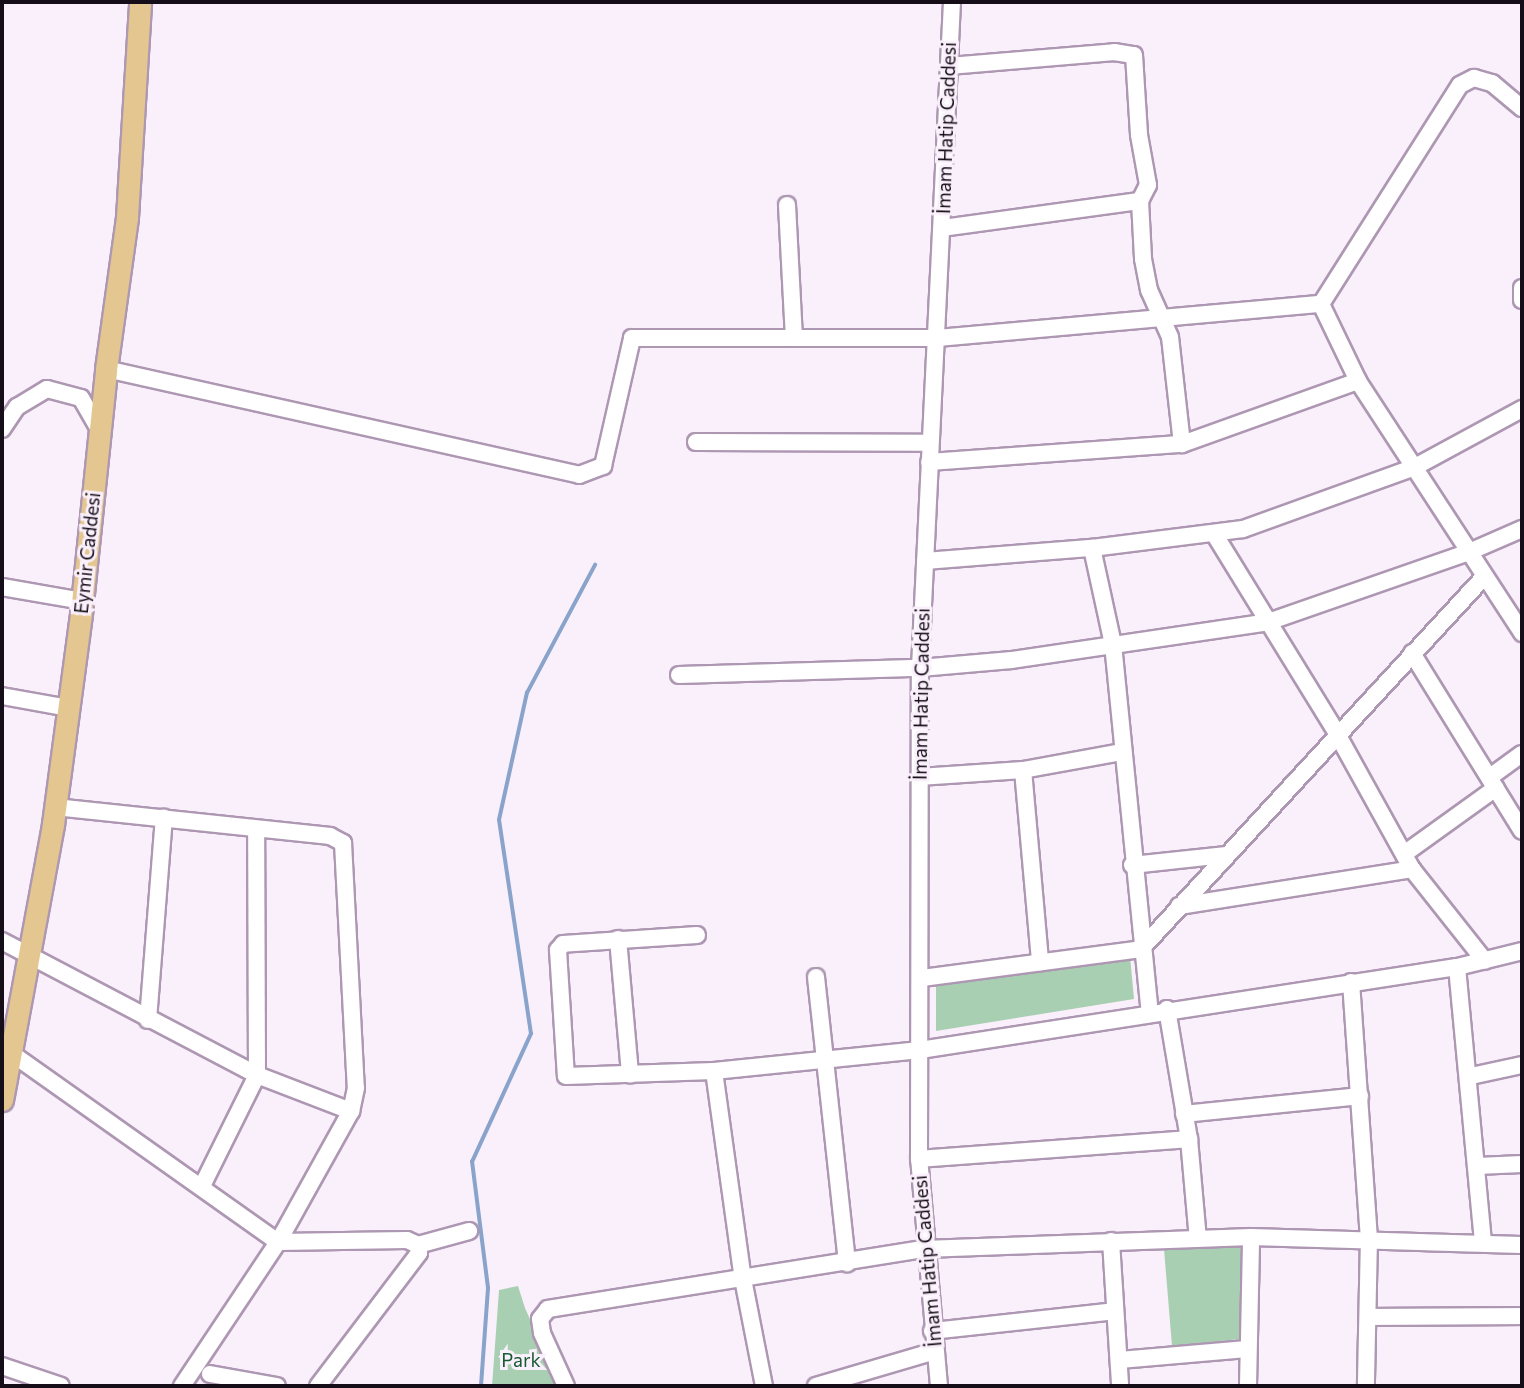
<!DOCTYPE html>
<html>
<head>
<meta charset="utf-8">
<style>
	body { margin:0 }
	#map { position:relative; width:1524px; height:1388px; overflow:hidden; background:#faf0fc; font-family:Commissioner,sans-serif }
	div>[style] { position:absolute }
	.green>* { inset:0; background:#a9cfb2 }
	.stream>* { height:3.5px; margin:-1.75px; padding:0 1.75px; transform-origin:1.75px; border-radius:1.75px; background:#89a3cb }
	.roads { filter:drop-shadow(2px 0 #ae97b2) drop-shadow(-2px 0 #ae97b2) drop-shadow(0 2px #ae97b2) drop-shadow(0 -2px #ae97b2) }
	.minor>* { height:16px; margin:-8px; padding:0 8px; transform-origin:8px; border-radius:8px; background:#fff }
	.major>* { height:21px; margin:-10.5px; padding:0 10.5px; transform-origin:10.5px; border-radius:10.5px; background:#e4c790 }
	span { translate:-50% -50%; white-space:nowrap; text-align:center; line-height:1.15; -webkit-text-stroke:6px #faf0fc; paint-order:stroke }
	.street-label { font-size:19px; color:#150d17 }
	.park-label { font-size:19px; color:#165a30 }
	.frame { position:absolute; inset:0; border:4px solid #150d17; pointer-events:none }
</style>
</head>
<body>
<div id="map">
	<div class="green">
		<i style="clip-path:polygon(1130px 956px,1134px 999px,936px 1031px,936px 982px)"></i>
		<i style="clip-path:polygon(1242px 1245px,1241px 1339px,1172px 1346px,1164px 1249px)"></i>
		<i style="clip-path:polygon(518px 1286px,525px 1308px,560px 1386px,492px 1386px,499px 1290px)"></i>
	</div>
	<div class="stream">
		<i style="left:481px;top:1386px;width:98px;rotate:-85.9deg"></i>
		<i style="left:488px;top:1288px;width:127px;rotate:-97.2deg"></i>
		<i style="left:472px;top:1162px;width:141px;rotate:-65.3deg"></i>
		<i style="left:531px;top:1034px;width:216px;rotate:-98.5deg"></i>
		<i style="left:499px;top:820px;width:130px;rotate:-77.6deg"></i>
		<i style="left:527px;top:693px;width:145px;rotate:-62deg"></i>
	</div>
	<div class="roads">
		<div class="minor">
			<i style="left:949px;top:66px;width:166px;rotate:-4.8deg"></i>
			<i style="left:1114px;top:52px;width:20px;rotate:9deg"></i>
			<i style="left:1134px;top:55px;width:80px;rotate:86.4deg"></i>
			<i style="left:1139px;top:135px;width:51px;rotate:79.8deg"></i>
			<i style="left:1148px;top:185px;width:18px;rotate:117deg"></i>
			<i style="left:1140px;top:201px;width:58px;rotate:87deg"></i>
			<i style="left:1143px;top:259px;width:32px;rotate:79deg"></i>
			<i style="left:1149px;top:290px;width:51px;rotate:65.9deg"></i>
			<i style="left:1170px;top:337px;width:108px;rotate:83.6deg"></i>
			<i style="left:787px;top:205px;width:133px;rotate:87deg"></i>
			<i style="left:942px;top:228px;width:200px;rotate:-7.8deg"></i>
			<i style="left:1522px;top:288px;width:12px;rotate:90deg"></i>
			<i style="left:1321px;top:304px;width:85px;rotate:64.3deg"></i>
			<i style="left:1358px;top:381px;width:301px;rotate:56.9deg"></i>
			<i style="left:1321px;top:304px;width:259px;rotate:-57.6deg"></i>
			<i style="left:1460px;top:85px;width:16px;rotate:-27deg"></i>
			<i style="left:1474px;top:78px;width:19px;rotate:16deg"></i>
			<i style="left:1492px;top:83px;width:39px;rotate:40deg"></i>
			<i style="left:106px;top:369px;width:485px;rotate:12.6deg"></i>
			<i style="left:579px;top:475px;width:26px;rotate:-21deg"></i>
			<i style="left:603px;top:466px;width:131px;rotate:-77.2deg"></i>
			<i style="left:632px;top:338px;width:305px"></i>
			<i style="left:937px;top:338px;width:386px;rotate:-5.1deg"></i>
			<i style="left:2px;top:429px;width:27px;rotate:-56deg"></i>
			<i style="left:17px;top:407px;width:35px;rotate:-31deg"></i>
			<i style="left:47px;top:389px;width:35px;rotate:15deg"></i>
			<i style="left:81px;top:398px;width:38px;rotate:60deg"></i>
			<i style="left:696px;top:442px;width:234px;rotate:0.2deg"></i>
			<i style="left:929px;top:462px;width:254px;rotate:-4.1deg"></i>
			<i style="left:1182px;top:444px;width:187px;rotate:-19.7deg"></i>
			<i style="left:1215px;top:535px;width:231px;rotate:58.4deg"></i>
			<i style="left:1336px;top:732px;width:157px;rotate:61deg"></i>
			<i style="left:1092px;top:548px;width:98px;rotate:77.7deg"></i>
			<i style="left:1113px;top:644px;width:370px;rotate:84.3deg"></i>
			<i style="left:925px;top:561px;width:168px;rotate:-4.5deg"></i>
			<i style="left:1092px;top:548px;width:152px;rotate:-7.2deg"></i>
			<i style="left:1243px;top:529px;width:183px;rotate:-19.8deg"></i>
			<i style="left:1415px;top:467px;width:122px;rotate:-28.5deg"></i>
			<i style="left:2px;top:587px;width:81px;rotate:9.9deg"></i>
			<i style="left:1412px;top:653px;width:209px;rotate:58.3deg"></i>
			<i style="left:679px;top:675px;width:241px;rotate:-1.7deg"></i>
			<i style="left:920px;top:668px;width:92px;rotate:-5deg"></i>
			<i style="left:1012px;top:660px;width:259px;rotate:-8.4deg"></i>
			<i style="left:1268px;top:622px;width:213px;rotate:-19.2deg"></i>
			<i style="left:1469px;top:552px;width:58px;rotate:-23.5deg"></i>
			<i style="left:2px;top:696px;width:67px;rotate:10.3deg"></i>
			<i style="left:1023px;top:770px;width:193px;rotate:84.9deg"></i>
			<i style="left:919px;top:777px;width:104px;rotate:-3.9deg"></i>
			<i style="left:1023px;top:770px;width:101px;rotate:-10.3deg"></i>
			<i style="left:1490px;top:777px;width:39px;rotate:-36deg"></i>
			<i style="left:55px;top:807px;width:277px;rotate:6deg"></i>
			<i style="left:330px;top:836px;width:15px;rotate:28deg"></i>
			<i style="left:343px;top:843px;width:245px;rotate:87deg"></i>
			<i style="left:356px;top:1088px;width:24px;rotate:102deg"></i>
			<i style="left:351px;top:1111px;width:150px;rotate:119.1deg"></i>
			<i style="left:278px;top:1242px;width:173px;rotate:123.7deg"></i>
			<i style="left:1404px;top:854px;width:113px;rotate:-35.7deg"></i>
			<i style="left:1132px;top:865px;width:95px;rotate:-6.1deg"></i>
			<i style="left:1179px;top:906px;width:236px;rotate:-9deg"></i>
			<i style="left:1412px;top:869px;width:117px;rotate:51.6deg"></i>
			<i style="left:697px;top:935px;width:134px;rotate:176.2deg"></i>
			<i style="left:563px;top:944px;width:8px;rotate:130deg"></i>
			<i style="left:558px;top:950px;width:126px;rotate:86.4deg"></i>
			<i style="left:566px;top:1076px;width:148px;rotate:-1.9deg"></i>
			<i style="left:714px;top:1071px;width:207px;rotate:-5.8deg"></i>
			<i style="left:920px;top:1050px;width:543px;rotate:-8.79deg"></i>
			<i style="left:1457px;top:967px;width:67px;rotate:-13.8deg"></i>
			<i style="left:618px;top:939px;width:136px;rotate:84.9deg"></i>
			<i style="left:2px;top:941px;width:288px;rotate:27.7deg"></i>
			<i style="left:257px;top:1075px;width:101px;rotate:21deg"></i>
			<i style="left:1457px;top:967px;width:277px;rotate:84.6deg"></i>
			<i style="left:816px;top:977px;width:288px;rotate:83.8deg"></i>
			<i style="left:922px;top:978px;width:221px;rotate:-7.5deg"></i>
			<i style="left:1141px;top:949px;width:505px;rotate:-47.33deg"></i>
			<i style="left:1351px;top:982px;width:256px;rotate:86deg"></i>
			<i style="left:1369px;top:1237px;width:149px;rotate:91.2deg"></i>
			<i style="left:1167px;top:1009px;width:132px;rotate:80.4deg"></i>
			<i style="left:1189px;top:1139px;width:100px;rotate:84.9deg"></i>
			<i style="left:148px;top:1020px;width:203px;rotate:-85.5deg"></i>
			<i style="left:11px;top:1053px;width:327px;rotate:35.3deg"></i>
			<i style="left:278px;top:1242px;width:129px;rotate:-0.9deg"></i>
			<i style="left:407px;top:1240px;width:12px;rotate:24deg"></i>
			<i style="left:418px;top:1245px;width:8px;rotate:83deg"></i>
			<i style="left:419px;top:1253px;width:167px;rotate:127.2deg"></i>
			<i style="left:714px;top:1071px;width:210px;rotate:82.1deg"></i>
			<i style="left:743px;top:1279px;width:109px;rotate:78.9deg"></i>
			<i style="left:1471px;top:1076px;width:52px;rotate:-12.2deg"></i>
			<i style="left:1184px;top:1114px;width:177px;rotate:-5.8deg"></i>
			<i style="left:919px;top:1159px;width:271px;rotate:-4.2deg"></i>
			<i style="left:1477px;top:1166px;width:45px;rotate:-2.5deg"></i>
			<i style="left:202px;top:1186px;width:124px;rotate:-63.6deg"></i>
			<i style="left:257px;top:1075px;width:244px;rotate:-90.2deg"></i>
			<i style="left:1111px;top:1241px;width:145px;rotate:86.4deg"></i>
			<i style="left:418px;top:1245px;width:53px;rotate:-15.4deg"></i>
			<i style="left:1370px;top:1317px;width:152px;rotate:-0.4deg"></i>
			<i style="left:932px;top:1331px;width:184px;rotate:-6.2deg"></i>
			<i style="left:1119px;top:1360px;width:129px;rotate:-4.9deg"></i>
			<i style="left:2px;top:1366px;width:62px;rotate:18.7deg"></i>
			<i style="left:210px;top:1374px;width:68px;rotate:10.2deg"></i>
			<i style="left:566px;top:1386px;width:58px;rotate:-114.4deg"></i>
			<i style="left:542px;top:1333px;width:14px;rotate:-98deg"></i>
			<i style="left:540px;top:1319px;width:13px;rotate:-51deg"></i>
			<i style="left:548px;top:1309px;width:381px;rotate:-9.1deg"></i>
			<i style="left:924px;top:1249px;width:327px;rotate:-2.1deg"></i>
			<i style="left:1251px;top:1237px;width:271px;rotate:1.7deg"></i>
			<i style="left:816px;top:1386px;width:124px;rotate:-16.4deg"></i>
			<i style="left:939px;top:1386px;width:228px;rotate:-95deg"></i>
			<i style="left:919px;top:1159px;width:491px;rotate:-89.9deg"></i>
			<i style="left:920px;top:668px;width:667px;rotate:-87.25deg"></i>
			<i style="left:1248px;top:1386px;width:149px;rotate:-88.8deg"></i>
		</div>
		<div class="major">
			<i style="left:2px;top:1100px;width:281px;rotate:-79.5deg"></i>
			<i style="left:53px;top:824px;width:213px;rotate:-82.4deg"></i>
			<i style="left:81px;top:613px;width:245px;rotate:-84.1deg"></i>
			<i style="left:106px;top:369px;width:153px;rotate:-82.1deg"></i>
			<i style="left:127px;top:217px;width:215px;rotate:-86.5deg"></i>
		</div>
	</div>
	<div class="street-label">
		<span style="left:946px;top:128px;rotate:-88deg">İmam Hatip Caddesi</span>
		<span style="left:87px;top:553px;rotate:-84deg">Eymir Caddesi</span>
		<span style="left:921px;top:694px;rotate:-89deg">İmam Hatip Caddesi</span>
		<span style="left:927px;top:1261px;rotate:-95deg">İmam Hatip Caddesi</span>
	</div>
	<div class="park-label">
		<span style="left:521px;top:1360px">Park</span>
	</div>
	<div class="frame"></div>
</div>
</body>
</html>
